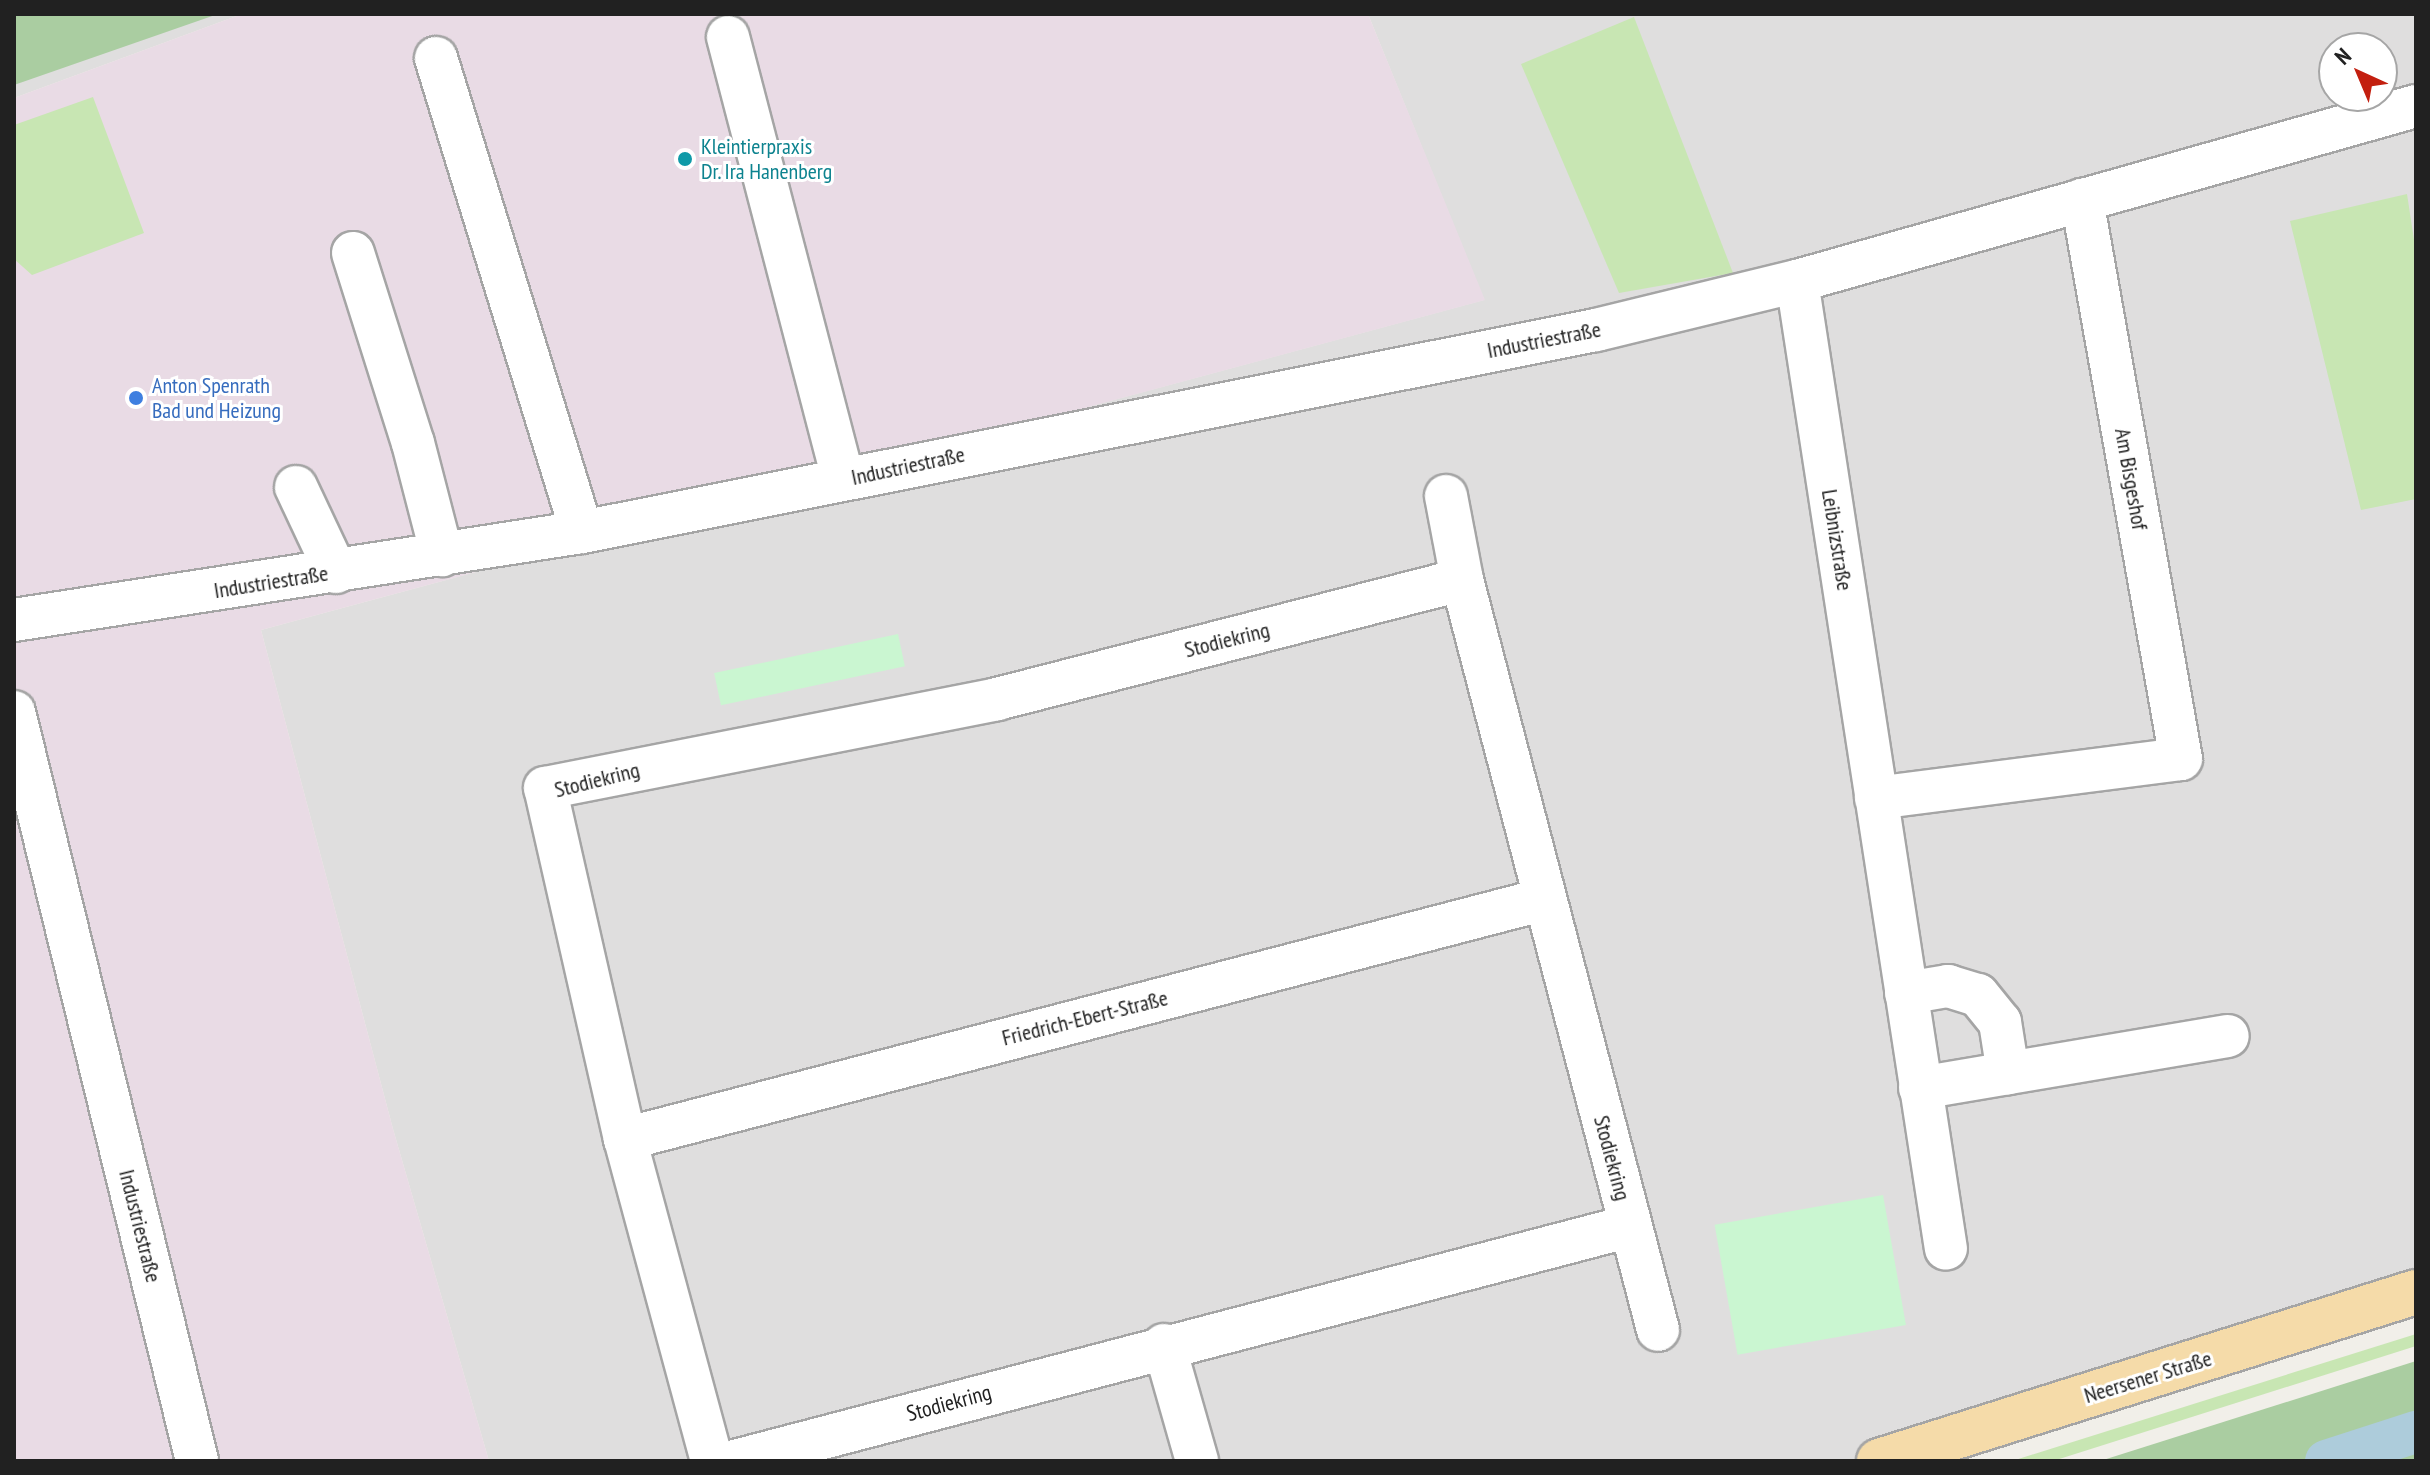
<!DOCTYPE html>
<html>
<head>
<meta charset="utf-8">
<style>
	body { margin:0 }
	#map { position:relative; width:2430px; height:1475px; overflow:hidden; background:#f1efe9; font-family:"PT Sans Narrow",sans-serif }
	div>[style] { position:absolute }
	.residential>* { inset:0; background:#dfdede }
	.industrial>* { inset:0; background:#e9dbe5 }
	.grass>* { inset:0; background:#c8e6b3 }
	.forest>* { inset:0; background:#aacda1 }
	.park>* { inset:0; background:#caf6d1; transform-origin:0 0 }
	.canal>* { height:42px; margin:-21px; padding:0 21px; transform-origin:21px; border-radius:21px; background:#adccdb }
	.roads { filter:drop-shadow(2px 0 #a5a5a5) drop-shadow(-2px 0 #a5a5a5) drop-shadow(0 2px #a5a5a5) drop-shadow(0 -2px #a5a5a5) }
	.minor>* { height:42px; margin:-21px; padding:0 21px; transform-origin:21px; border-radius:21px; background:#fff }
	.major>* { height:44px; margin:-22px; padding:0 22px; transform-origin:22px; border-radius:22px; background:#f5dba9 }
	.dots>* { width:22px; height:22px; translate:-50% -50%; box-sizing:border-box; border:4px solid #fff; border-radius:50% }
	span { translate:-50% -50%; white-space:nowrap; text-align:center; line-height:1.15; -webkit-text-stroke:6px #fff; paint-order:stroke }
	.culture-label { font-size:22px; color:#0d838f }
	.left { translate:0 -50%; text-align:left }
	.street-label { font-size:22px; color:#212121 }
	.shop-label { font-size:22px; color:#366cbe }
	.frame { position:absolute; inset:0; border:16px solid #212121; pointer-events:none }
	.north { position:absolute; left:2318px; top:32px; width:80px; height:80px; box-sizing:border-box; background:#fff; border:2px solid #a6a6a6; border-radius:50%; rotate:316deg; font-size:22px; font-weight:700; line-height:32px; text-align:center; color:#212121 }
	.north::after { content:''; display:block; margin:auto; width:28px; height:36px; background:#c31f0f; clip-path:polygon(50% 0,100% 100%,50% 72%,0 100%) }
</style>
</head>
<body>
<div id="map">
	<div class="residential">
		<i style="clip-path:polygon(14px 14px,242px 14px,14px 98px)"></i>
		<i style="clip-path:polygon(evenodd,1368px 14px,2416px 14px,2416px 1287px,1859px 1461px,489px 1461px,393px 1129px,261px 630px,1484px 300px,1368px 14px,2334px 48px,2382px 48px,2382px 96px,2334px 96px,2334px 48px)"></i>
	</div>
	<div class="industrial">
		<i style="clip-path:polygon(242px 14px,1368px 14px,1485px 300px,261px 630px,393px 1129px,489px 1461px,14px 1461px,14px 98px)"></i>
	</div>
	<div class="grass">
		<i style="clip-path:polygon(1634px 17px,1733px 273px,1619px 293px,1521px 64px)"></i>
		<i style="clip-path:polygon(93px 97px,144px 233px,32px 275px,14px 259px,14px 125px)"></i>
		<i style="clip-path:polygon(2407px 194px,2416px 253px,2416px 499px,2361px 510px,2290px 221px)"></i>
		<i style="clip-path:polygon(2416px 1334px,2416px 1346px,2053px 1461px,2012px 1461px)"></i>
	</div>
	<div class="forest">
		<i style="clip-path:polygon(14px 14px,218px 14px,14px 85px)"></i>
		<i style="clip-path:polygon(2416px 1361px,2416px 1461px,2100px 1461px)"></i>
	</div>
	<div class="park">
		<i style="left:898px;top:634px;width:33px;height:188px;rotate:78deg"></i>
		<i style="left:1883px;top:1195px;width:132px;height:171px;rotate:80deg"></i>
	</div>
	<div class="canal">
		<i style="left:2326px;top:1461px;width:95px;rotate:-17.9deg"></i>
	</div>
	<div class="roads">
		<div class="minor">
			<i style="left:728px;top:37px;width:457px;rotate:75.4deg"></i>
			<i style="left:436px;top:58px;width:496px;rotate:72.9deg"></i>
			<i style="left:353px;top:253px;width:199px;rotate:72.5deg"></i>
			<i style="left:413px;top:443px;width:116px;rotate:75.5deg"></i>
			<i style="left:1797px;top:281px;width:979px;rotate:81.25deg"></i>
			<i style="left:296px;top:487px;width:94px;rotate:64.8deg"></i>
			<i style="left:1446px;top:496px;width:86px;rotate:79.2deg"></i>
			<i style="left:1462px;top:580px;width:775px;rotate:75.35deg"></i>
			<i style="left:14px;top:620px;width:575px;rotate:-8.81deg"></i>
			<i style="left:582px;top:532px;width:1034px;rotate:-11.27deg"></i>
			<i style="left:1596px;top:330px;width:207px;rotate:-13.7deg"></i>
			<i style="left:1797px;top:281px;width:643px;rotate:-15.79deg"></i>
			<i style="left:14px;top:712px;width:771px;rotate:76.27deg"></i>
			<i style="left:1876px;top:798px;width:307px;rotate:-7.3deg"></i>
			<i style="left:2181px;top:759px;width:568px;rotate:-100.04deg"></i>
			<i style="left:1906px;top:993px;width:43px;rotate:-9.5deg"></i>
			<i style="left:1948px;top:986px;width:31px;rotate:17deg"></i>
			<i style="left:1978px;top:995px;width:35px;rotate:51deg"></i>
			<i style="left:2000px;top:1022px;width:52px;rotate:81.1deg"></i>
			<i style="left:1920px;top:1088px;width:312px;rotate:-9.6deg"></i>
			<i style="left:625px;top:1139px;width:951px;rotate:-14.62deg"></i>
			<i style="left:1164px;top:1345px;width:121px;rotate:74.1deg"></i>
			<i style="left:712px;top:1461px;width:334px;rotate:-105.1deg"></i>
			<i style="left:625px;top:1139px;width:360px;rotate:-102.8deg"></i>
			<i style="left:545px;top:788px;width:461px;rotate:-11.1deg"></i>
			<i style="left:997px;top:699px;width:480px;rotate:-14.4deg"></i>
			<i style="left:735px;top:1461px;width:925px;rotate:-14.71deg"></i>
		</div>
		<div class="major">
			<i style="left:1879px;top:1461px;width:563px;rotate:-17.47deg"></i>
		</div>
	</div>
	<div class="dots">
		<i style="left:685px;top:159px;background:#0f9aa8"></i>
		<i style="left:136px;top:398px;background:#3f7fe0"></i>
	</div>
	<div class="culture-label">
		<span class="left" style="left:701px;top:159px">Kleintierpraxis<br>Dr. Ira Hanenberg</span>
	</div>
	<div class="street-label">
		<span style="left:1544px;top:340px;rotate:-11deg">Industriestraße</span>
		<span style="left:908px;top:466px;rotate:-12deg">Industriestraße</span>
		<span style="left:2131px;top:479px;rotate:80deg">Am Bisgeshof</span>
		<span style="left:1837px;top:540px;rotate:81deg">Leibnizstraße</span>
		<span style="left:271px;top:582px;rotate:-9deg">Industriestraße</span>
		<span style="left:1227px;top:640px;rotate:-14deg">Stodiekring</span>
		<span style="left:597px;top:780px;rotate:-14deg">Stodiekring</span>
		<span style="left:1085px;top:1018px;rotate:-14deg">Friedrich-Ebert-Straße</span>
		<span style="left:1612px;top:1158px;rotate:75deg">Stodiekring</span>
		<span style="left:140px;top:1226px;rotate:76deg">Industriestraße</span>
		<span style="left:2148px;top:1377px;rotate:-17deg">Neersener Straße</span>
		<span style="left:949px;top:1403px;rotate:-15deg">Stodiekring</span>
	</div>
	<div class="shop-label">
		<span class="left" style="left:152px;top:398px">Anton Spenrath<br>Bad und Heizung</span>
	</div>
	<div class="frame"></div>
	<div class="north">N</div>
</div>
</body>
</html>
